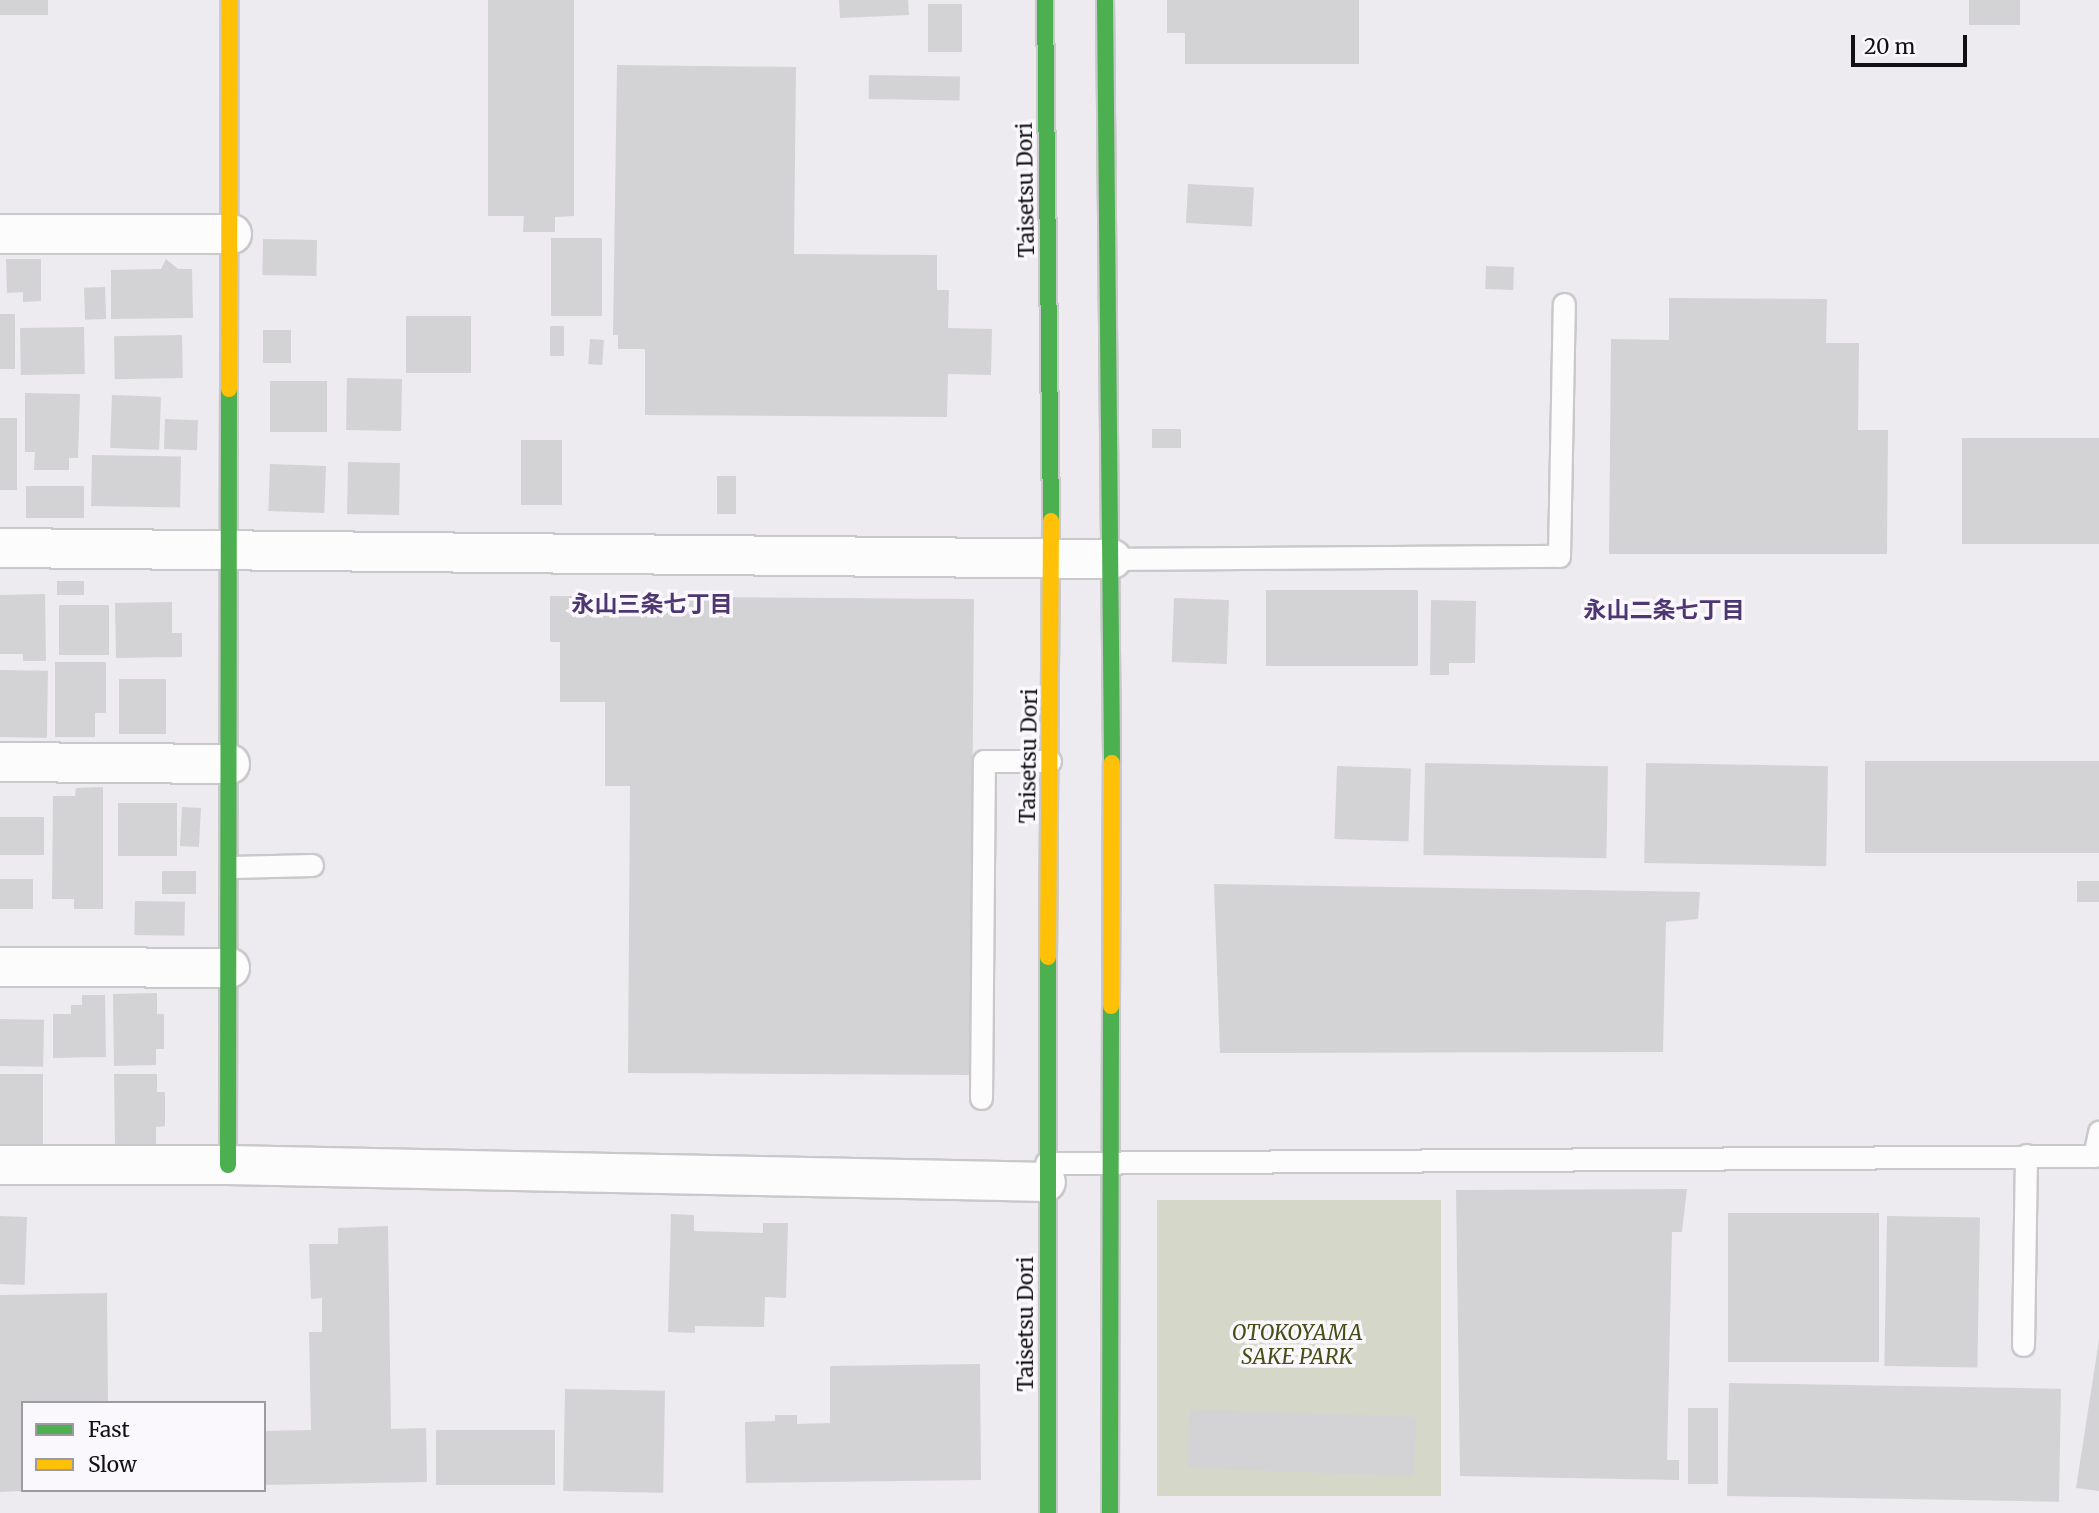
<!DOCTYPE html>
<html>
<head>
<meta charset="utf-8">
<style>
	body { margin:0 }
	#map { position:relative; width:2099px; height:1513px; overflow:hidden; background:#edebef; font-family:Merriweather,"Noto Sans JP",serif }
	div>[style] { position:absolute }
	.green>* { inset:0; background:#d5d8c9; transform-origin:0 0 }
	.building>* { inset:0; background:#d3d2d5; transform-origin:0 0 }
	.roads { filter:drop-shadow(2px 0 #c9c8ca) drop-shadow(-2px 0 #c9c8ca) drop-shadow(0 2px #c9c8ca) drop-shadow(0 -2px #c9c8ca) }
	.lane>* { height:21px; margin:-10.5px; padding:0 10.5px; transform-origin:10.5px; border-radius:10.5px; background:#fcfcfd }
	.street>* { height:38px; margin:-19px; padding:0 19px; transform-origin:19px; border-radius:19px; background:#fcfcfd }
	.fast>* { height:16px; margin:-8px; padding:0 8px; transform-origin:8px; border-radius:8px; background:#4caf50 }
	.slow>* { height:16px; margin:-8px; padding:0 8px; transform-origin:8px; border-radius:8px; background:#ffc107 }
	span { translate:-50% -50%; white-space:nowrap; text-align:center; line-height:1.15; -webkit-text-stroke:7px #fbf8fd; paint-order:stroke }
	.street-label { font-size:21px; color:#111012 }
	.park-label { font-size:21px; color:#464e16; font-style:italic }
	.neighbourhood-label { font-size:23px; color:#4d3672; font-weight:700 }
	.legend { position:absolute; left:21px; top:1401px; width:245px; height:91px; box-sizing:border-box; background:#fbf8fd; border:2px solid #9d9b9f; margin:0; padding:9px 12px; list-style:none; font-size:21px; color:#111012 }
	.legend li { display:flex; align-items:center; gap:14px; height:35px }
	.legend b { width:35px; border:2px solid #9d9b9f }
	.scale { position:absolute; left:1851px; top:35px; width:116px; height:32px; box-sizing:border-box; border:4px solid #111012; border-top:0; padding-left:9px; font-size:21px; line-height:24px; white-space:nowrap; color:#111012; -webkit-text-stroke:5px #fbf8fd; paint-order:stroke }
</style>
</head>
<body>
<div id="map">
	<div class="green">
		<i style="left:1157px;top:1200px;width:284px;height:296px"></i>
	</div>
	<div class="building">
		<i style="left:0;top:0;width:48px;height:15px"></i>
		<i style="clip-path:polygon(488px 0,574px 0,574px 216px,555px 217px,555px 232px,523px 232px,524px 216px,488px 216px)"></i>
		<i style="clip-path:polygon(839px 0,908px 0,909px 15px,840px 18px)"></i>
		<i style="clip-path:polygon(1167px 0,1359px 0,1359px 64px,1185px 64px,1185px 33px,1167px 33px)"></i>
		<i style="left:1969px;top:0;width:51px;height:25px"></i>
		<i style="left:928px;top:4px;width:34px;height:48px"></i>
		<i style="clip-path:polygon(617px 65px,796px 67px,794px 254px,937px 255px,937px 290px,949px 290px,948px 328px,992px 329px,991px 375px,948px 374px,947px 417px,645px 415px,645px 349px,618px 349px,618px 335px,613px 335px)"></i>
		<i style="left:869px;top:75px;width:91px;height:24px;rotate:1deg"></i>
		<i style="left:1188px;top:184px;width:66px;height:39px;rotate:3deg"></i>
		<i style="left:551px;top:238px;width:51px;height:78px"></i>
		<i style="left:263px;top:239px;width:54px;height:36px;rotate:1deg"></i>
		<i style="clip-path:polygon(6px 259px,41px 259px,41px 301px,23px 302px,23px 292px,7px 293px)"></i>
		<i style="clip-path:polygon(166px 259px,178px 269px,192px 269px,193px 318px,111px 319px,111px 270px,161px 269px)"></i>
		<i style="left:1486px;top:266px;width:28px;height:23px;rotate:2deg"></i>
		<i style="left:105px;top:287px;width:32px;height:21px;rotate:88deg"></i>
		<i style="clip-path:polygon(1669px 298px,1827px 299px,1826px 343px,1859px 343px,1858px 430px,1888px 430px,1887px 554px,1609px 554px,1611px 339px,1669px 340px)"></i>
		<i style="left:0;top:314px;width:15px;height:55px"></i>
		<i style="left:406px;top:316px;width:65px;height:57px"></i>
		<i style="left:550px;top:326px;width:14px;height:30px"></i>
		<i style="left:84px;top:327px;width:47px;height:64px;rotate:89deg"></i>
		<i style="left:263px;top:330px;width:28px;height:33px"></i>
		<i style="left:182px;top:335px;width:43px;height:68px;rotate:89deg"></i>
		<i style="left:590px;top:339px;width:14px;height:25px;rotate:4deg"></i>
		<i style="left:347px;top:378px;width:55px;height:52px;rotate:1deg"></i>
		<i style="left:270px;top:381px;width:57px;height:51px"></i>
		<i style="clip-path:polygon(25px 393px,80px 394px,78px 458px,69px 458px,69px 470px,34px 470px,35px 452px,25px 452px)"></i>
		<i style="left:112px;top:395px;width:49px;height:53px;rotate:2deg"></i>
		<i style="left:0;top:418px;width:17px;height:72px"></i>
		<i style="left:165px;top:419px;width:33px;height:30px;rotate:2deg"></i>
		<i style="left:1181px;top:429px;width:19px;height:29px;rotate:90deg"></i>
		<i style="left:1962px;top:438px;width:137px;height:106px"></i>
		<i style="left:521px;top:440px;width:41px;height:65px"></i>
		<i style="left:92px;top:455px;width:89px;height:51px;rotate:1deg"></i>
		<i style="left:348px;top:462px;width:52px;height:52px;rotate:1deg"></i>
		<i style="left:270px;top:464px;width:56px;height:47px;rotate:2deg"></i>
		<i style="left:717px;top:476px;width:19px;height:38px"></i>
		<i style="left:84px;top:486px;width:32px;height:58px;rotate:90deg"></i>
		<i style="left:57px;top:581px;width:27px;height:14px"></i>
		<i style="left:1266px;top:590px;width:152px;height:76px"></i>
		<i style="clip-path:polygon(45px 594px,46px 661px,23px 661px,23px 654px,0 654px,0 595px)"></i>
		<i style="clip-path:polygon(550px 596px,974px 599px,970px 1075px,628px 1073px,630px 786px,605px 786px,605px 702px,560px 702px,560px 642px,550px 642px)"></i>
		<i style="left:1174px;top:598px;width:55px;height:64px;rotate:2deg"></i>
		<i style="clip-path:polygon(1431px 600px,1476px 601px,1475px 663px,1449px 663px,1449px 675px,1430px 675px)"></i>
		<i style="clip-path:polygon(172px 602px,172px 633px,182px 633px,182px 657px,116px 658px,115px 603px)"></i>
		<i style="left:109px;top:605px;width:50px;height:50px;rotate:90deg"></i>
		<i style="clip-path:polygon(55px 662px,106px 662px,106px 713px,95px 713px,95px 737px,55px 737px)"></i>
		<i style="left:0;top:670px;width:48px;height:67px;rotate:1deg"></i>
		<i style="left:119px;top:679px;width:47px;height:55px"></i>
		<i style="left:1865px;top:761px;width:234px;height:92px"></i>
		<i style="left:1425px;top:763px;width:183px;height:92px;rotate:1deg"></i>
		<i style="left:1646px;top:763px;width:182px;height:100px;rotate:1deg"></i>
		<i style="left:1337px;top:766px;width:74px;height:73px;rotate:2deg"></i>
		<i style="clip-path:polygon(103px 787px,103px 909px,74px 909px,74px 899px,52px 899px,53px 796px,75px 796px,76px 788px)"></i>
		<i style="left:118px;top:803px;width:59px;height:53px"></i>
		<i style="left:182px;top:807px;width:19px;height:39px;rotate:3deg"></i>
		<i style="left:0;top:817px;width:44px;height:38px"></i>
		<i style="left:162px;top:871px;width:34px;height:23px"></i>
		<i style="left:33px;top:879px;width:30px;height:33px;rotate:90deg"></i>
		<i style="left:2077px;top:881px;width:22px;height:21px"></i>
		<i style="clip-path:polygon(1214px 884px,1700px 892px,1698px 919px,1666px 922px,1663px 1052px,1220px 1053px)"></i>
		<i style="left:135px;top:901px;width:50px;height:34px;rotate:1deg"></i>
		<i style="clip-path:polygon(157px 993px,157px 1014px,164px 1014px,164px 1049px,156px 1049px,156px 1065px,114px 1066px,113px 994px)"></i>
		<i style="clip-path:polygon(82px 995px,105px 995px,106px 1057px,53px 1058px,53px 1014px,71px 1014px,71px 1005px,82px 1005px)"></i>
		<i style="left:0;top:1019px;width:44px;height:47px;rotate:1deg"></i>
		<i style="left:43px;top:1074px;width:72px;height:43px;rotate:90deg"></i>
		<i style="clip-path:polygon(114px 1074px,157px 1074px,157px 1092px,165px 1092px,165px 1126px,156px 1127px,156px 1145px,115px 1145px)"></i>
		<i style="clip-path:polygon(1687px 1189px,1682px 1232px,1672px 1232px,1667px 1460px,1679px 1460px,1679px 1480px,1460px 1476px,1456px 1190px)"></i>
		<i style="left:1728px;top:1213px;width:151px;height:149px"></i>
		<i style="clip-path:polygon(671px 1214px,694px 1215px,694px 1231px,763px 1233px,763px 1223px,788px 1223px,786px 1298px,765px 1297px,764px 1327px,695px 1326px,695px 1333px,668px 1332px)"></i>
		<i style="left:0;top:1216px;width:27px;height:68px;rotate:2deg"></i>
		<i style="left:1887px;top:1216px;width:93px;height:150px;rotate:1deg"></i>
		<i style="clip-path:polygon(388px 1226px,391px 1429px,426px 1428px,427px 1482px,264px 1485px,264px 1431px,311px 1430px,309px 1332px,322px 1332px,322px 1298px,311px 1299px,309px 1244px,338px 1244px,338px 1228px)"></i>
		<i style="clip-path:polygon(107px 1293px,108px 1403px,23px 1403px,23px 1491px,0 1492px,0 1295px)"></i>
		<i style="clip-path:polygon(2099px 1340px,2099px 1491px,2076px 1488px)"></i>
		<i style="clip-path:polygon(980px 1364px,981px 1480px,746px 1483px,745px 1422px,775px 1421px,775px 1415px,797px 1415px,797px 1424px,830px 1423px,830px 1366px)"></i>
		<i style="left:1729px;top:1383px;width:332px;height:113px;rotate:1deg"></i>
		<i style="left:565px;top:1389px;width:100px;height:102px;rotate:1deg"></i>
		<i style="left:1688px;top:1408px;width:30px;height:76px"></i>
		<i style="left:1416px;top:1417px;width:59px;height:227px;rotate:92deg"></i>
		<i style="left:555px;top:1430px;width:55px;height:119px;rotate:90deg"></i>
	</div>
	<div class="roads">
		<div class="lane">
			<i style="left:1112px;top:559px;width:447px;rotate:-0.4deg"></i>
			<i style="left:1559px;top:556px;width:252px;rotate:-88.9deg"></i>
			<i style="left:232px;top:867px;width:80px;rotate:-1.4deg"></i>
			<i style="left:981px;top:1098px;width:337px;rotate:-89.5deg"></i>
			<i style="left:984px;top:761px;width:66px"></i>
			<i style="left:1046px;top:1163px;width:1048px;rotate:-0.38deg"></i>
			<i style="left:2094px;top:1156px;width:25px;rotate:-78deg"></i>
			<i style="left:2023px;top:1345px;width:190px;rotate:-89.1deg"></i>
		</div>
		<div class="street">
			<i style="left:0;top:234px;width:232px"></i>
			<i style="left:0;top:548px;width:1112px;rotate:0.57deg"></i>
			<i style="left:0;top:762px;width:230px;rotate:0.5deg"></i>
			<i style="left:0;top:967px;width:230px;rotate:0.2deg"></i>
			<i style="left:0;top:1165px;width:228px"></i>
			<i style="left:228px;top:1165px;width:818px;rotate:1.19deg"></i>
		</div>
		<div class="fast">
			<i style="left:1045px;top:0;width:521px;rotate:89.34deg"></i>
			<i style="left:1105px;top:0;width:763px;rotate:89.47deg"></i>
			<i style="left:1048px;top:957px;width:556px;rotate:90deg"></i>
			<i style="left:228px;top:1165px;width:776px;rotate:-89.93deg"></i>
			<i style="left:1110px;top:1513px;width:507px;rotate:-89.89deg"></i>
		</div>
		<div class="slow">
			<i style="left:229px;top:389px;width:389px;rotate:-89.9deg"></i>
			<i style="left:1048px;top:957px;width:436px;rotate:-89.6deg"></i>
			<i style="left:1111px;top:1006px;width:243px;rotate:-89.8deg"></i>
		</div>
	</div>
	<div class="street-label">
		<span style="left:1026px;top:190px;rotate:-91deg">Taisetsu Dori</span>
		<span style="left:1029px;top:756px;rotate:-89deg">Taisetsu Dori</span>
		<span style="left:1026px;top:1324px;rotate:-90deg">Taisetsu Dori</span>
	</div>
	<div class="park-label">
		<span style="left:1297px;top:1345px">OTOKOYAMA<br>SAKE PARK</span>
	</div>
	<div class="neighbourhood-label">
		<span style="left:652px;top:604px">永山三条七丁目</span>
		<span style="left:1664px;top:610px">永山二条七丁目</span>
	</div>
	<ul class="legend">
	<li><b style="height:9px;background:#4caf50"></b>Fast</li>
	<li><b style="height:9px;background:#ffc107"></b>Slow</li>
	</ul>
	<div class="scale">20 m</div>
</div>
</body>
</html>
